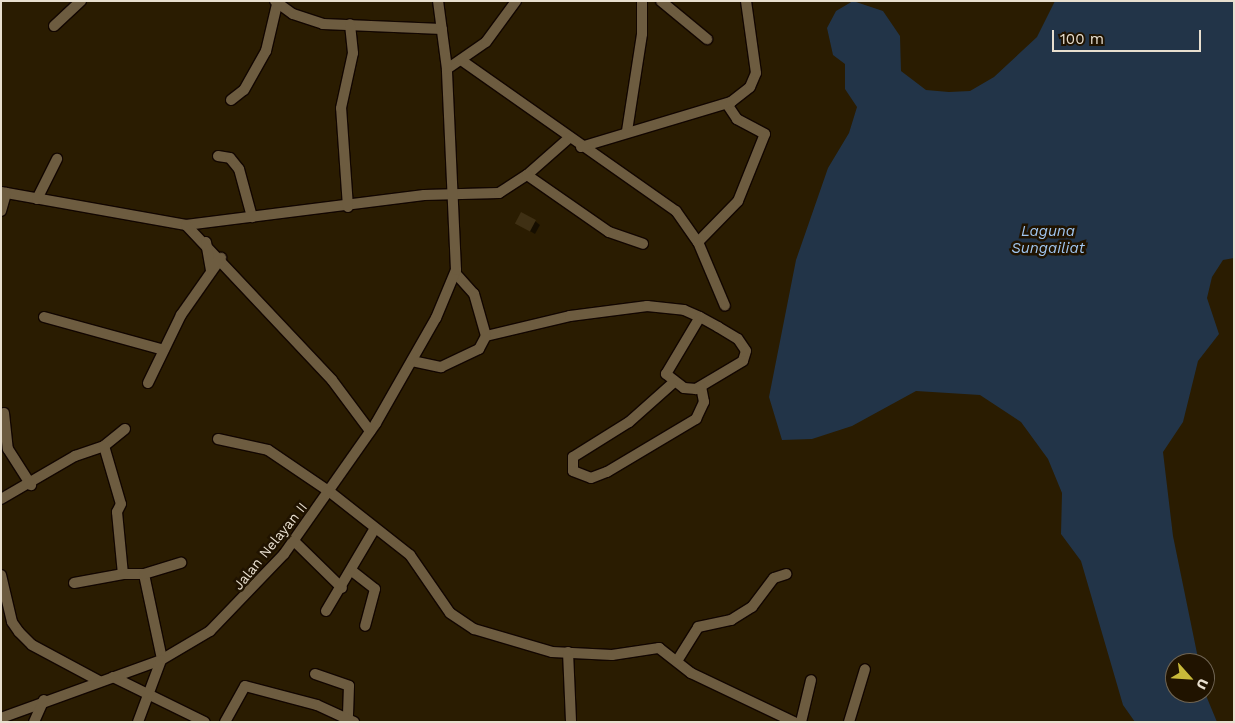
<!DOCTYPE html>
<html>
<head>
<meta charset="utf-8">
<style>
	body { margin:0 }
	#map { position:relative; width:1235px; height:723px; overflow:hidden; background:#2a1c01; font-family:"Work Sans",sans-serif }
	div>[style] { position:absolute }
	.water>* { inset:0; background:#223448 }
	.shadow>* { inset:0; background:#0007 }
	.building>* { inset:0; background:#3f3014; transform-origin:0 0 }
	.roads { filter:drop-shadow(1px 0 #120600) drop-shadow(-1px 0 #120600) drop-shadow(0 1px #120600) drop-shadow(0 -1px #120600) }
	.minor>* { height:10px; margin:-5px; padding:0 5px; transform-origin:5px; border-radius:5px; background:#6d5c40 }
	span { translate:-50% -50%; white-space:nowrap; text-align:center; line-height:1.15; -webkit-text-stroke:5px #201300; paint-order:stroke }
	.street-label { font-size:14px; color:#e8dfcf }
	.water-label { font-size:15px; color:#a1c7f1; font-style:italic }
	.frame { position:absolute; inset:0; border:2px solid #e8dfcf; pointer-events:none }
	.north { position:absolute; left:1165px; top:653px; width:50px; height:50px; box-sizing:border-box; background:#201300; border:1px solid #706553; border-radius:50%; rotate:116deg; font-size:14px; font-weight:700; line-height:20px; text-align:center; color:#e8dfcf }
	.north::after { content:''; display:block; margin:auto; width:18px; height:22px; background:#c9ba3a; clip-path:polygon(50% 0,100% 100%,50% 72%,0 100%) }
	.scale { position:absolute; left:1052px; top:30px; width:149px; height:22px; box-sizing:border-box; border:2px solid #e8dfcf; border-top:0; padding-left:6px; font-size:15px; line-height:18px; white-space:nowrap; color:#e8dfcf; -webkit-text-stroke:4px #201300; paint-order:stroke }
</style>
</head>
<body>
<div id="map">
	<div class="water">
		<i style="clip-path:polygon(853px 1px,883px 11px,900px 36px,901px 71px,926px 90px,949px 92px,970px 91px,994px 77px,1037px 37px,1055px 1px,1234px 1px,1234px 258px,1223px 260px,1212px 277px,1207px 298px,1219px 334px,1198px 361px,1183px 422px,1163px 452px,1173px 536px,1199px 663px,1175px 663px,1175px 693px,1205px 693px,1217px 722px,1135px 722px,1123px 705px,1081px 561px,1061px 534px,1062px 493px,1048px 459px,1021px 422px,980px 395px,916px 391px,852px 426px,812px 439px,782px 440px,769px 397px,796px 260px,828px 168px,849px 133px,857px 107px,845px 89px,845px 64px,833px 55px,827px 28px,836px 11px)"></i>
	</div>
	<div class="shadow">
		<i style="clip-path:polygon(535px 221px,540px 225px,535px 234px,516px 223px)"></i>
	</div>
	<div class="building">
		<i style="left:521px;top:212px;width:17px;height:13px;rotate:28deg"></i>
	</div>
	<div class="roads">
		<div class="minor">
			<i style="left:275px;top:1px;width:22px;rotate:36deg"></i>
			<i style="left:293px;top:14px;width:32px;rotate:18deg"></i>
			<i style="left:323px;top:24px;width:119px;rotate:2.4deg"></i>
			<i style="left:661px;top:1px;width:60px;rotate:39.6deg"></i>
			<i style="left:54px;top:26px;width:37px;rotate:-43deg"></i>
			<i style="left:461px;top:60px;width:263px;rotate:35.1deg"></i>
			<i style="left:676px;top:211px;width:38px;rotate:55deg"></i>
			<i style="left:698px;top:242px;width:57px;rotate:-45.7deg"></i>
			<i style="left:738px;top:201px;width:72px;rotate:-68.1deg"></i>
			<i style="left:765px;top:134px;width:32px;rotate:-152deg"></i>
			<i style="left:737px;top:119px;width:18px;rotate:-124deg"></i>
			<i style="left:447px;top:69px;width:47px;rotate:-34.7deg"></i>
			<i style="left:486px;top:42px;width:51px;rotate:-53.8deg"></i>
			<i style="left:231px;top:100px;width:16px;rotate:-38deg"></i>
			<i style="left:244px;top:90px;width:45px;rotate:-60.6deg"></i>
			<i style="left:266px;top:51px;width:48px;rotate:-76.8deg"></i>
			<i style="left:627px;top:131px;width:98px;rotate:-81.2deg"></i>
			<i style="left:642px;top:34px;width:33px;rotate:-90deg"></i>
			<i style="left:581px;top:147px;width:157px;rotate:-16.7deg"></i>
			<i style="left:731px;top:102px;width:24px;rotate:-38deg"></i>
			<i style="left:750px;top:87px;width:15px;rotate:-67deg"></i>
			<i style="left:756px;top:73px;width:73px;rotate:-97.9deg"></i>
			<i style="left:218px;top:156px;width:12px;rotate:9deg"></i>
			<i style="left:230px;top:158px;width:14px;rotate:51deg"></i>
			<i style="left:239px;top:169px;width:50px;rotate:74.8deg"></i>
			<i style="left:527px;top:175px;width:56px;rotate:-41.4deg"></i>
			<i style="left:1px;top:192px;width:188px;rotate:10.1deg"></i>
			<i style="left:186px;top:225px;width:240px;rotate:-7.2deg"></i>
			<i style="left:424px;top:195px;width:75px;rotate:-1.5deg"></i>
			<i style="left:499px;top:193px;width:33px;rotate:-33deg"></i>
			<i style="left:527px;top:175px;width:100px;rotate:34.8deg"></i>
			<i style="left:609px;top:232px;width:36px;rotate:19deg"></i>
			<i style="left:37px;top:199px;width:45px;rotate:-63.4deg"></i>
			<i style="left:348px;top:207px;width:99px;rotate:-94deg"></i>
			<i style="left:341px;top:108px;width:56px;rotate:-77.7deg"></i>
			<i style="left:353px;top:53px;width:29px;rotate:-96deg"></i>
			<i style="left:1px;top:211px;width:19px;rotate:-74deg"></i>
			<i style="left:186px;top:225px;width:213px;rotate:46.7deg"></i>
			<i style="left:332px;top:380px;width:64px;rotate:53.3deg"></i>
			<i style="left:206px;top:242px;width:29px;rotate:80deg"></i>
			<i style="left:698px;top:242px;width:69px;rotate:67.1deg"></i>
			<i style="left:44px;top:317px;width:124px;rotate:15.4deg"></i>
			<i style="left:486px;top:336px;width:86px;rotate:-13.4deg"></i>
			<i style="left:570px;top:316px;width:78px;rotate:-7.4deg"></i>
			<i style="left:647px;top:306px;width:37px;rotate:6deg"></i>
			<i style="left:684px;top:310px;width:17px;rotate:24deg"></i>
			<i style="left:700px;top:317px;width:21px;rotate:29deg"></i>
			<i style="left:718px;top:327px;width:23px;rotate:31deg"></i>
			<i style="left:738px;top:339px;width:14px;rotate:56deg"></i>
			<i style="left:746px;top:351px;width:10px;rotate:107deg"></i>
			<i style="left:743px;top:361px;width:55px;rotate:149.2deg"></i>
			<i style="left:696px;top:389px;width:12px;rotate:-175deg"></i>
			<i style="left:684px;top:388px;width:23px;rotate:-142deg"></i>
			<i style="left:666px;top:374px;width:66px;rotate:-59.2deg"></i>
			<i style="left:412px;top:361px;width:30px;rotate:12deg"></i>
			<i style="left:441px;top:367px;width:42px;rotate:-25.3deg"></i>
			<i style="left:479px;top:349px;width:15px;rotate:-62deg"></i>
			<i style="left:486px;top:336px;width:44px;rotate:-105.9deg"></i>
			<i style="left:474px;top:294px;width:28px;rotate:-132deg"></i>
			<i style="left:148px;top:383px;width:76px;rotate:-64.1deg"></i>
			<i style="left:181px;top:315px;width:70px;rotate:-54.9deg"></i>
			<i style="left:673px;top:383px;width:59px;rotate:138.4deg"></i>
			<i style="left:629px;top:422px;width:66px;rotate:148deg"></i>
			<i style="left:573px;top:457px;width:14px;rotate:90deg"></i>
			<i style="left:573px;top:471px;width:19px;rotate:21deg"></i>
			<i style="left:591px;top:478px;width:17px;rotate:-21deg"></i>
			<i style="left:607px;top:472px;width:104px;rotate:-30.8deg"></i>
			<i style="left:696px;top:419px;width:19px;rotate:-65deg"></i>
			<i style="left:704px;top:402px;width:15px;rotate:-101deg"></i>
			<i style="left:4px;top:413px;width:36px;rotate:84deg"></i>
			<i style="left:8px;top:449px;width:43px;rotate:57.4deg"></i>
			<i style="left:218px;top:439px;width:51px;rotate:12.4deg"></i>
			<i style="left:268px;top:450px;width:75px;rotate:34.1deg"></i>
			<i style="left:330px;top:492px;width:102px;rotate:38.2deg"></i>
			<i style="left:410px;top:555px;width:70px;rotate:55.4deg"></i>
			<i style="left:450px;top:613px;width:29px;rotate:34deg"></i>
			<i style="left:474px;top:629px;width:81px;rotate:16.4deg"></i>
			<i style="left:552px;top:652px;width:60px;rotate:2.9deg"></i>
			<i style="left:612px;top:655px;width:48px;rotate:-8.5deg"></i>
			<i style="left:659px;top:648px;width:41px;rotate:38deg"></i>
			<i style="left:691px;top:673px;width:114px;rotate:25.4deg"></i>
			<i style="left:104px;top:446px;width:27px;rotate:-39deg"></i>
			<i style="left:1px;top:499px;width:86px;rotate:-30.2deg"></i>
			<i style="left:75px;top:456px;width:31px;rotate:-19deg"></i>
			<i style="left:104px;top:446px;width:60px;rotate:73.7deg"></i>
			<i style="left:121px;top:504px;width:9px;rotate:117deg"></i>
			<i style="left:117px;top:512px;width:62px;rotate:84.5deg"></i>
			<i style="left:123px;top:574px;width:21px"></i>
			<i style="left:294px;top:541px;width:67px;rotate:44.4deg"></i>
			<i style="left:352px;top:571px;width:29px;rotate:38deg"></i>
			<i style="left:375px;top:589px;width:38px;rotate:105deg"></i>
			<i style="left:1px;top:575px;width:48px;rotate:76.8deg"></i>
			<i style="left:12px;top:622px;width:12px;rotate:55deg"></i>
			<i style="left:19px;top:632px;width:18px;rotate:45deg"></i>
			<i style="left:32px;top:645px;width:76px;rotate:28.2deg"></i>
			<i style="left:74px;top:583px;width:50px;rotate:-10.4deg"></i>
			<i style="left:326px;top:611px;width:96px;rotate:-59.4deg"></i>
			<i style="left:568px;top:652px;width:70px;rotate:87.5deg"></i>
			<i style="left:162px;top:659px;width:87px;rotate:-102deg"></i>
			<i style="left:144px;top:574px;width:39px;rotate:-17deg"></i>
			<i style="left:677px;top:661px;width:40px;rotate:-58deg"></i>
			<i style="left:698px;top:627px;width:34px;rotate:-12deg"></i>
			<i style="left:731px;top:620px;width:25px;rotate:-32deg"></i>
			<i style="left:752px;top:607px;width:36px;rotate:-53deg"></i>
			<i style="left:774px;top:578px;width:13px;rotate:-18deg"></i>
			<i style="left:315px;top:674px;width:36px;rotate:19deg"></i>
			<i style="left:349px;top:686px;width:33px;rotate:92deg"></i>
			<i style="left:113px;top:677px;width:102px;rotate:26.1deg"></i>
			<i style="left:1px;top:718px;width:170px;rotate:-19.9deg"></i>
			<i style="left:161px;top:660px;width:57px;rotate:-30.6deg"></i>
			<i style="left:210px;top:631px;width:107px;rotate:-46.1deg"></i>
			<i style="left:284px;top:554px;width:160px;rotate:-54.9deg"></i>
			<i style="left:376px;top:423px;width:121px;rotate:-60.3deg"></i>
			<i style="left:436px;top:318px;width:52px;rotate:-67.4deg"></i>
			<i style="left:456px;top:270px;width:201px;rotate:-92.6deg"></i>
			<i style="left:447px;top:69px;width:69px;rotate:-97.5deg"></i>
			<i style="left:34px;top:722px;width:24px;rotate:-66deg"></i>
			<i style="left:138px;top:722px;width:66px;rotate:-69.6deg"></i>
			<i style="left:225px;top:722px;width:41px;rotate:-60.9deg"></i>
			<i style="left:245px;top:686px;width:74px;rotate:14.8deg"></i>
			<i style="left:317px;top:705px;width:41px;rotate:24.7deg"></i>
			<i style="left:801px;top:722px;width:43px;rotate:-76.6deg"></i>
			<i style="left:849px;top:722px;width:55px;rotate:-73.2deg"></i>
		</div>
	</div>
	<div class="street-label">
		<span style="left:270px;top:546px;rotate:-51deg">Jalan Nelayan II</span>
	</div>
	<div class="water-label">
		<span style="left:1048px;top:240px">Laguna<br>Sungailiat</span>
	</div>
	<div class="frame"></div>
	<div class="north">U</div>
	<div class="scale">100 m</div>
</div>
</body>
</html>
